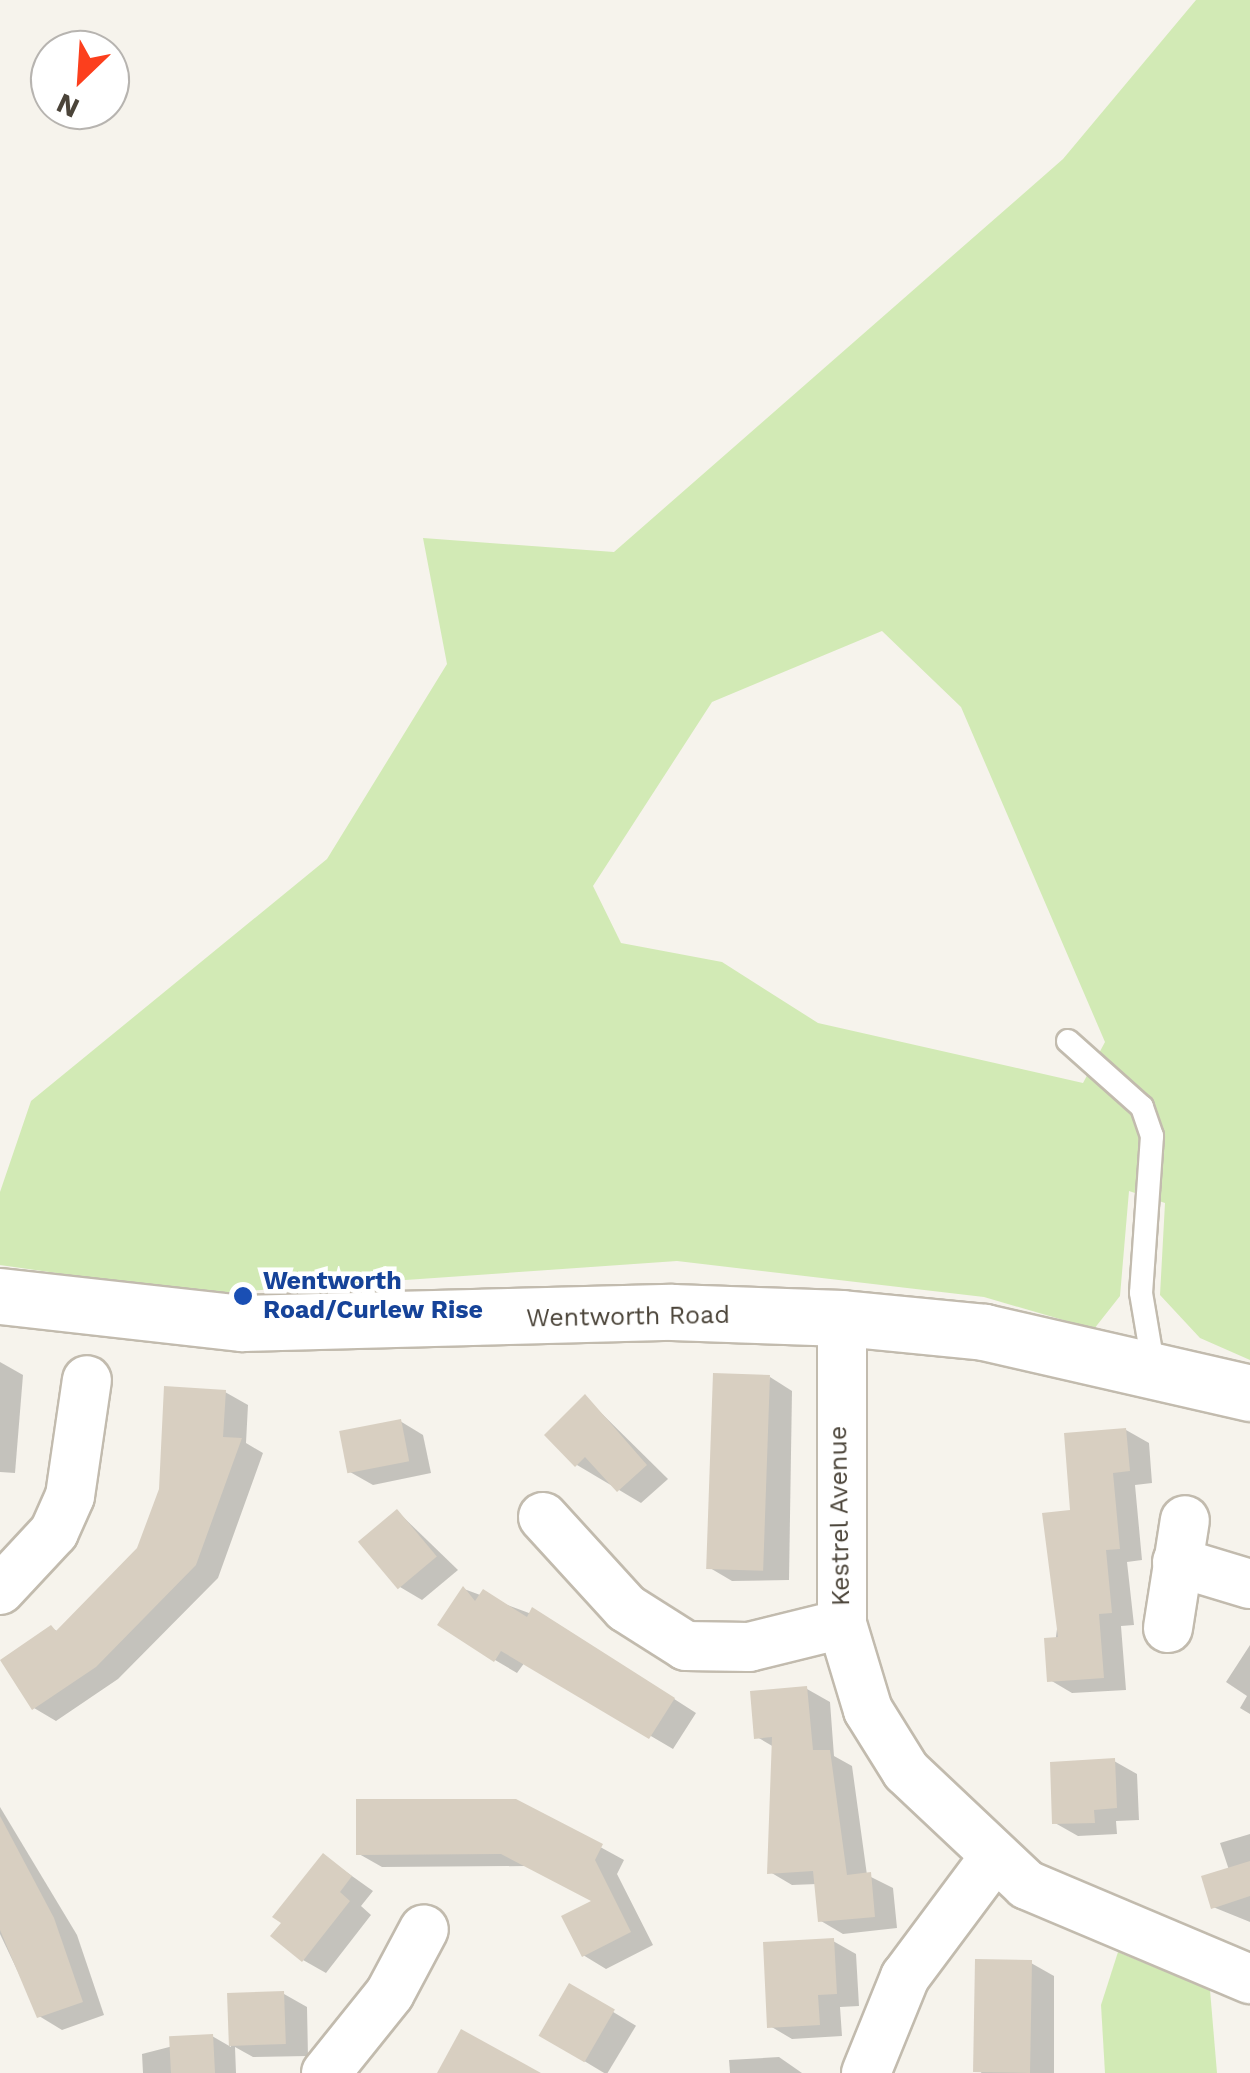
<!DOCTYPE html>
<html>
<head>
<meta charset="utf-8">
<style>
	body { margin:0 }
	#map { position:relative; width:1250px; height:2073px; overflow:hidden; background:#f6f3ec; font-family:"Work Sans",sans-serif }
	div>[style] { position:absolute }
	.green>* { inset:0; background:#d2eab5 }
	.shadow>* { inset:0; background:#0003; transform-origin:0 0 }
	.building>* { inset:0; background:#d8cfc1; transform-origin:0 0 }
	.roads { filter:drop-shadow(2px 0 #c2bbae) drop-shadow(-2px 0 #c2bbae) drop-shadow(0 2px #c2bbae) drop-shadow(0 -2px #c2bbae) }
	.service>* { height:22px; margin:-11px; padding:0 11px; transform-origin:11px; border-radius:11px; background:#fff }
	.minor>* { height:48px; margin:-24px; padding:0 24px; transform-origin:24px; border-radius:24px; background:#fff }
	.tertiary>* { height:55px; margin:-27.5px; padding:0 27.5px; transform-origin:27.5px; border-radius:27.5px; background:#fff }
	.dots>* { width:28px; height:28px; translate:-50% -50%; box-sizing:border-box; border:5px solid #fff; border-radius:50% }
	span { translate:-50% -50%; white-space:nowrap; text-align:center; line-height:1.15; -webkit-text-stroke:9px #fff; paint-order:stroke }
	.transit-label { font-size:25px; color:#164399; font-weight:700 }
	.left { translate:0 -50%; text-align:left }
	.street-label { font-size:25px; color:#4b4439 }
	.north { position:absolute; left:30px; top:30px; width:100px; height:100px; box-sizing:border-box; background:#fff; border:2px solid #b7b4b0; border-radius:50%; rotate:205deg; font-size:28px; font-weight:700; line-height:40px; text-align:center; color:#4b4439 }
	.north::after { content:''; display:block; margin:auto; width:35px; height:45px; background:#fc3f1d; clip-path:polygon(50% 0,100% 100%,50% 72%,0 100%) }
</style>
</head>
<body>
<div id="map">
	<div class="green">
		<i style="clip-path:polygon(evenodd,1196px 0,1250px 0,1250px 1360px,1200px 1338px,1160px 1295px,1165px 1203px,1129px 1191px,1120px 1296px,1094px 1329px,984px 1297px,677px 1261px,204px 1294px,0 1265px,0 1192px,31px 1101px,327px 859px,447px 664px,423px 538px,614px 552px,1063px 159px,1196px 0,882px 631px,961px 707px,1105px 1042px,1083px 1083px,818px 1023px,722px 962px,621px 943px,593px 886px,712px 702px,882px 631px)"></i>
		<i style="clip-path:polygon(1118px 1952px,1210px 1990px,1217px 2073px,1105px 2073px,1101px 2005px)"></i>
	</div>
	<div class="shadow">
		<i style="clip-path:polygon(0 1362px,23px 1375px,15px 1473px,0 1472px)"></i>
		<i style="clip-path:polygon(770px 1377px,792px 1391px,789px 1580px,732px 1581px,710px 1568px)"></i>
		<i style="clip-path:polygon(225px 1392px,248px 1405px,246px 1443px,263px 1453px,218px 1578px,118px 1679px,56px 1721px,34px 1708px,51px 1628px,59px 1632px,139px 1550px)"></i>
		<i style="clip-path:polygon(585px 1397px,668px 1479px,641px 1503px,577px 1465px)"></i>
		<i style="clip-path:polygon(400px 1421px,423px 1435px,431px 1473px,373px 1485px,350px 1472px)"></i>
		<i style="clip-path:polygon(1126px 1430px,1149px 1443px,1152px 1483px,1135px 1485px,1142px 1560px,1127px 1562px,1134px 1625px,1121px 1626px,1126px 1690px,1072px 1693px,1050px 1680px,1073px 1512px)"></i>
		<i style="clip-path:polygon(398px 1512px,458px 1570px,422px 1600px,400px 1587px)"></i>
		<i style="clip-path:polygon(464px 1589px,556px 1623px,696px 1713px,673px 1749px,525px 1662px,517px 1673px,495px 1660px)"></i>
		<i style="clip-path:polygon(1250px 1645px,1250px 1714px,1240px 1708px,1247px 1696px,1226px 1682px)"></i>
		<i style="clip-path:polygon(807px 1689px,830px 1702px,834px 1756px,852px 1766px,867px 1875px,893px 1888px,897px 1928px,843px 1934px,821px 1921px,817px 1884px,792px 1885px,770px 1872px,774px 1747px,757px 1737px)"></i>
		<i style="clip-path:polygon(1114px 1761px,1137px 1774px,1139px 1820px,1116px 1821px,1117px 1834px,1078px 1836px,1055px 1823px)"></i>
		<i style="clip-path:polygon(516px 1801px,624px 1860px,617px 1874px,653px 1945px,606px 1969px,583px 1955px,595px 1902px,526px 1866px,382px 1867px,359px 1854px)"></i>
		<i style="clip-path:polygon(0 1807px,77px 1935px,104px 2015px,62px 2030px,39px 2016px,0 1934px)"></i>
		<i style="clip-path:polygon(1250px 1834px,1250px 1922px,1213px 1907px,1229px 1870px,1220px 1843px)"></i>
		<i style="clip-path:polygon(324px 1856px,373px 1891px,361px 1906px,371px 1915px,326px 1973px,303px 1960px)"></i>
		<i style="clip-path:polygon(833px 1941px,856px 1954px,859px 2006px,840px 2007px,842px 2036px,792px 2039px,770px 2026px)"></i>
		<i style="clip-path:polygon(1031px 1963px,1054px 1976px,1054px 2073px,981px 2073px)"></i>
		<i style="left:570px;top:1986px;width:77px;height:57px;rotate:31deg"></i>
		<i style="clip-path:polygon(284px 1994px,307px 2007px,308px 2056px,253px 2057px,235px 2047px,236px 2073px,143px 2073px,142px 2054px,212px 2036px,231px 2047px,229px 1995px)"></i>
		<i style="clip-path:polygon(779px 2057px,802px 2073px,730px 2073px,729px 2060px)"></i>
	</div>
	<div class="building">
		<i style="left:713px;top:1373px;width:57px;height:196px;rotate:2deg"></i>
		<i style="clip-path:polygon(164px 1386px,226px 1390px,223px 1437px,242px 1438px,196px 1565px,96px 1667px,32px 1710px,0 1660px,51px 1625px,56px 1631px,137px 1548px,159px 1489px)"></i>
		<i style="clip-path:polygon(585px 1394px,647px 1465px,617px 1492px,585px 1457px,575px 1467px,544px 1435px)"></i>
		<i style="left:401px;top:1419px;width:43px;height:63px;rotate:79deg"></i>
		<i style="clip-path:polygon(1126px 1428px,1130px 1471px,1113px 1473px,1120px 1549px,1106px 1550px,1112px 1613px,1099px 1614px,1104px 1678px,1047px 1682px,1044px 1638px,1058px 1637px,1042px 1513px,1070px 1510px,1064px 1433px)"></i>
		<i style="left:397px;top:1509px;width:62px;height:51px;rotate:50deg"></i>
		<i style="clip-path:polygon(463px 1586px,475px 1601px,483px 1589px,527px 1617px,532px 1607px,675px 1698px,649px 1739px,501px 1651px,494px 1662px,437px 1625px)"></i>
		<i style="clip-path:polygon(807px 1686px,813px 1750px,830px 1750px,847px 1875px,871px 1872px,875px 1917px,818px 1922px,813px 1871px,767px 1874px,772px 1737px,754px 1739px,750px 1691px)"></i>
		<i style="clip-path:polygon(1115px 1758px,1117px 1808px,1094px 1810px,1095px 1823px,1052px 1824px,1050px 1762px)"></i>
		<i style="clip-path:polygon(356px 1799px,516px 1799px,603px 1844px,595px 1860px,631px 1932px,582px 1957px,561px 1916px,591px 1901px,501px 1854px,356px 1855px)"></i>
		<i style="clip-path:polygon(0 1816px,54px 1918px,83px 2002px,37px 2018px,0 1930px)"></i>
		<i style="clip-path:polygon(323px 1853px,352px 1876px,340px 1892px,350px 1901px,302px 1962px,270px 1936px,281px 1923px,272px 1917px)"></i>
		<i style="clip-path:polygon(1250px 1861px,1250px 1896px,1211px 1909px,1201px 1876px)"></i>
		<i style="clip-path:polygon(834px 1938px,837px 1994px,818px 1995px,820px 2025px,767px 2028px,763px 1942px)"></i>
		<i style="left:1032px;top:1960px;width:113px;height:57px;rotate:91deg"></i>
		<i style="left:569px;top:1983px;width:53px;height:61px;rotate:30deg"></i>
		<i style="left:284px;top:1991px;width:53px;height:57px;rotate:88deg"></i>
		<i style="clip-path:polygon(461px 2029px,541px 2073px,437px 2073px)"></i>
		<i style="left:213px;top:2034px;width:39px;height:44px;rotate:87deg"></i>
	</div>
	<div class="roads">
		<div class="service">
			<i style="left:1068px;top:1041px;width:99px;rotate:41.7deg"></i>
			<i style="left:1142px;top:1107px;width:31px;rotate:71deg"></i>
			<i style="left:1152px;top:1136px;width:157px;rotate:94deg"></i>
			<i style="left:1141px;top:1293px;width:78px;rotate:80.4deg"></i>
		</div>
		<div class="minor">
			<i style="left:842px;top:1318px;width:306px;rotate:90deg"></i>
			<i style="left:842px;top:1624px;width:90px;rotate:73.2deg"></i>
			<i style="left:868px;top:1710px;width:72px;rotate:58.1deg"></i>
			<i style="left:906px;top:1771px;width:166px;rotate:43.3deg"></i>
			<i style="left:1027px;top:1885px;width:242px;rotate:22.9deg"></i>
			<i style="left:543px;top:1517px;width:123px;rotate:47.6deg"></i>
			<i style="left:626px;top:1608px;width:71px;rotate:32.3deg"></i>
			<i style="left:686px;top:1646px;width:63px;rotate:0.9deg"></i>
			<i style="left:749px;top:1647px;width:96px;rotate:-13.9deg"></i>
			<i style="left:1177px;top:1562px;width:76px;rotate:16.8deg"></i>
			<i style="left:0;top:1590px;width:79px;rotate:-47deg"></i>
			<i style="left:54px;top:1532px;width:39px;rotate:-66deg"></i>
			<i style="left:70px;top:1496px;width:117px;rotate:-81.7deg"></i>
			<i style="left:1168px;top:1628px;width:109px;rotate:-81.1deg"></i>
			<i style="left:326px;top:2073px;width:102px;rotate:-51.3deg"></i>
			<i style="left:390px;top:1993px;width:72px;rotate:-62deg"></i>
			<i style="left:866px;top:2073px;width:104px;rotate:-67.9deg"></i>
			<i style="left:905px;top:1977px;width:147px;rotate:-53.3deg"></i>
		</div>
		<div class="tertiary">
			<i style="left:0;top:1296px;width:244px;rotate:6.4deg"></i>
			<i style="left:242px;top:1323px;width:430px;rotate:-1.5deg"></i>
			<i style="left:672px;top:1312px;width:170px;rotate:2deg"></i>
			<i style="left:842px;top:1318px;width:143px;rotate:5.6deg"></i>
			<i style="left:984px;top:1332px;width:273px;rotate:12.9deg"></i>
		</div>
	</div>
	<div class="dots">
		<i style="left:243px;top:1296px;background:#1a4fb4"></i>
	</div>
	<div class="transit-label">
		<span class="left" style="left:263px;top:1296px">Wentworth<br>Road/Curlew Rise</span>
	</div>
	<div class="street-label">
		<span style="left:628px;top:1317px;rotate:-1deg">Wentworth Road</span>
		<span style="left:840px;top:1516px;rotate:-91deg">Kestrel Avenue</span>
	</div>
	<div class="north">N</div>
</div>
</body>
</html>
